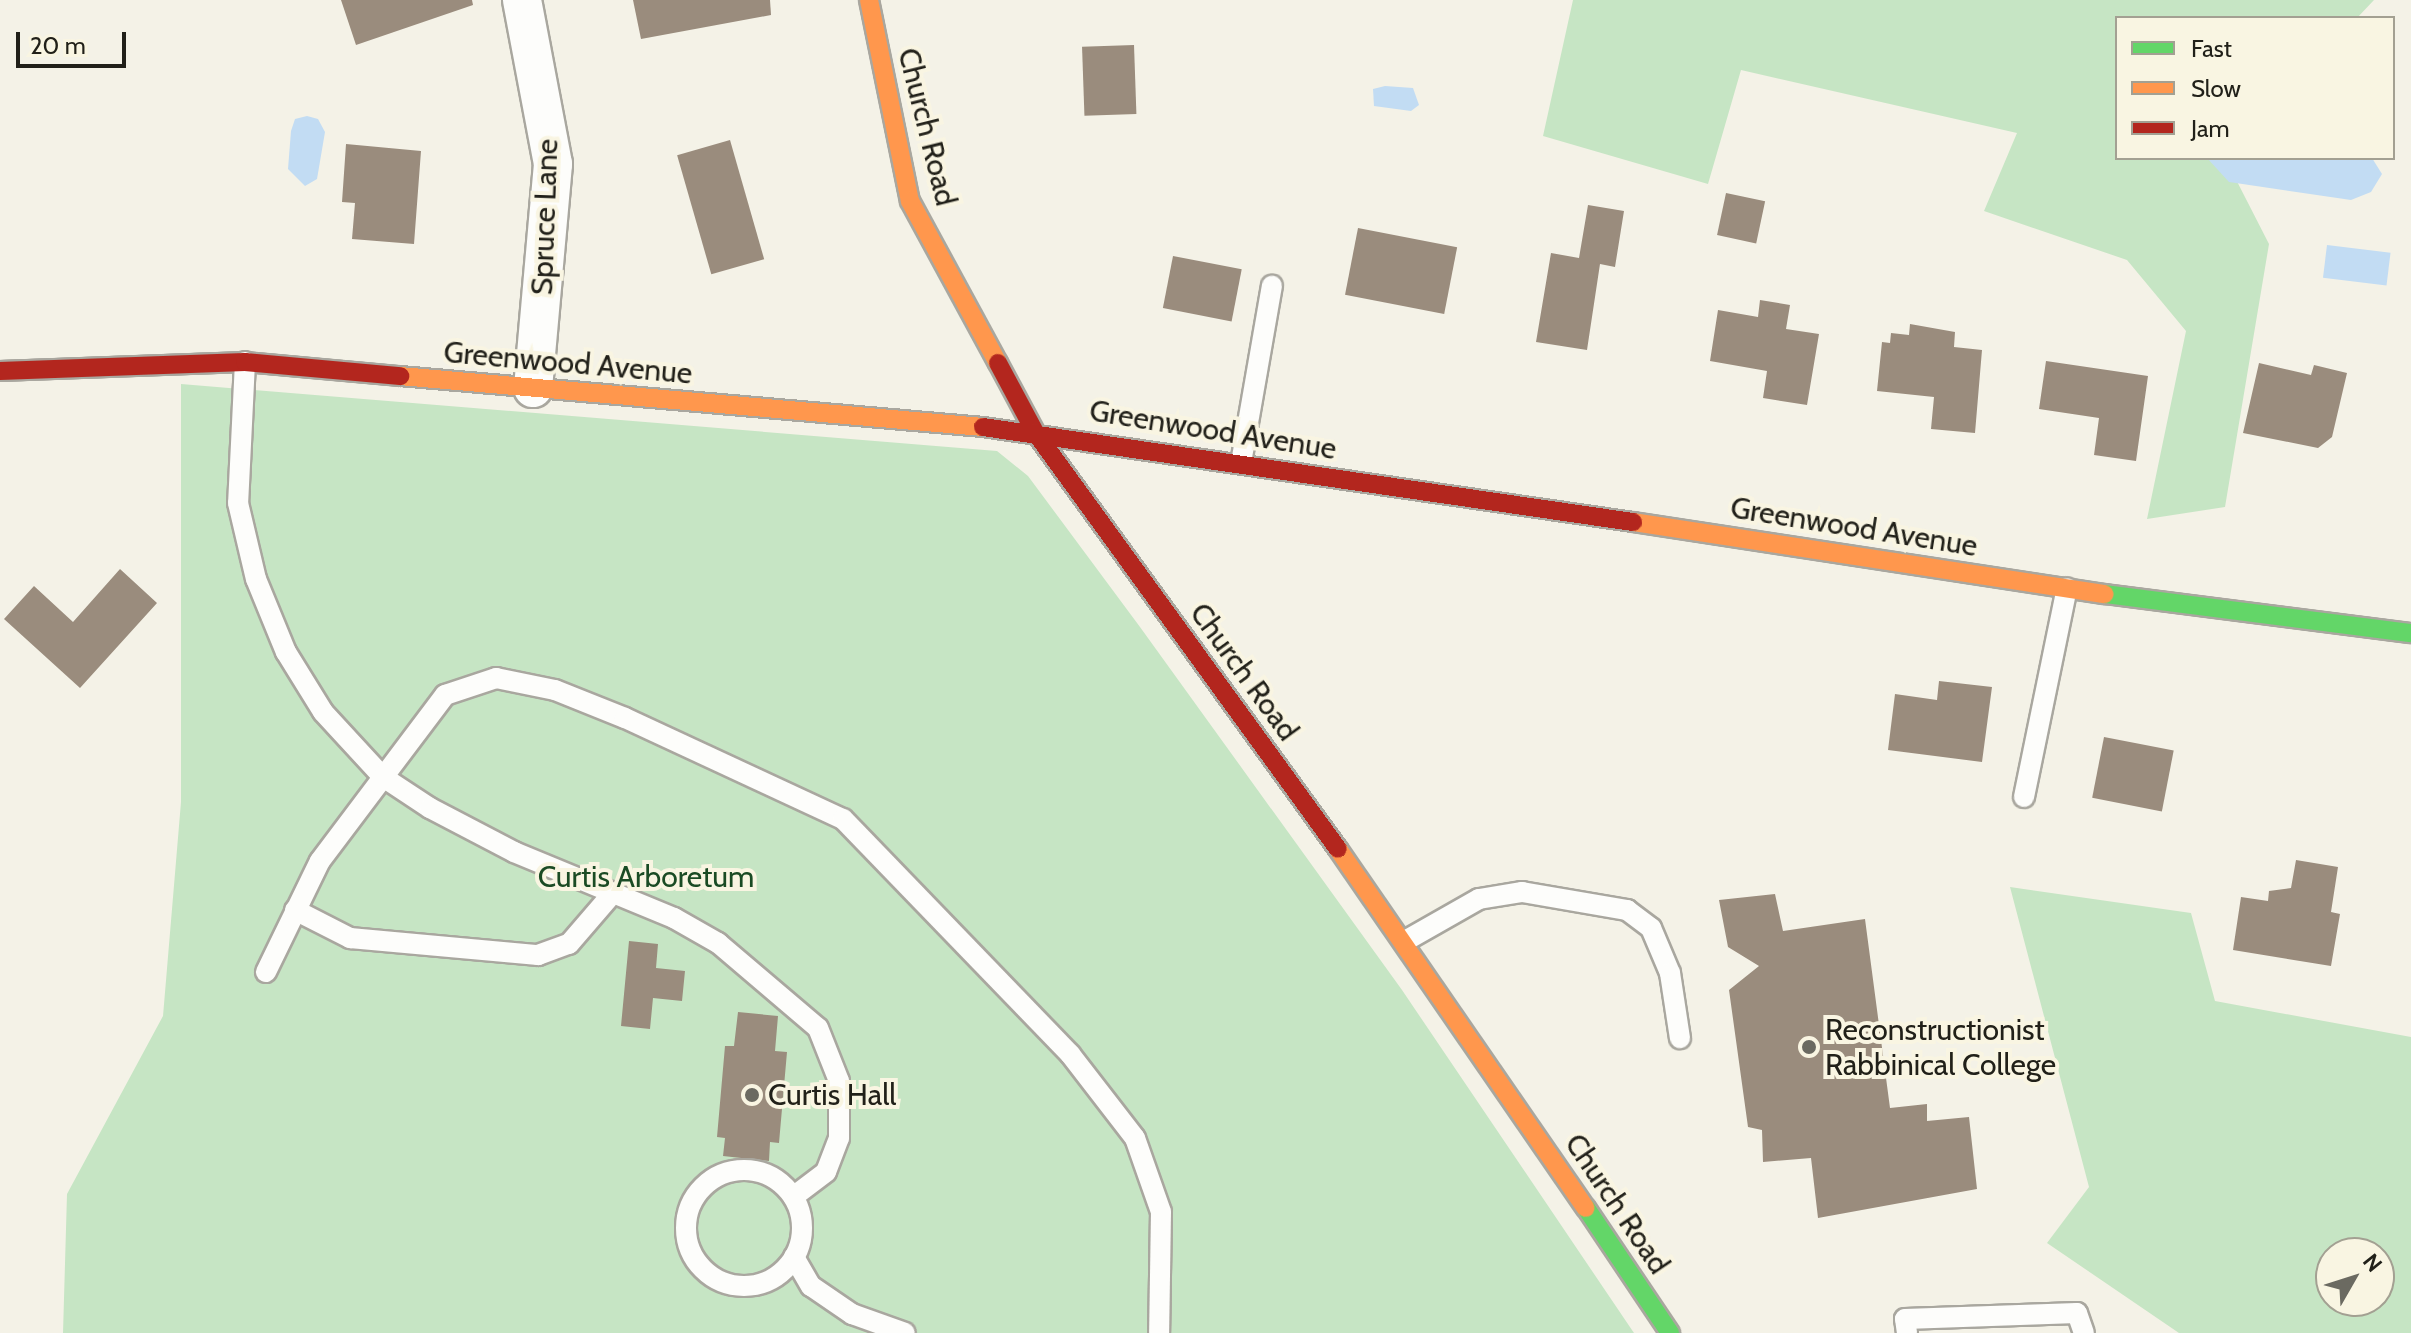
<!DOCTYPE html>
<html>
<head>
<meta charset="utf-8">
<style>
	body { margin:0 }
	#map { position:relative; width:2411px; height:1333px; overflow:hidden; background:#f4f2e7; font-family:Cabin,sans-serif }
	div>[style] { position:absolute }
	.green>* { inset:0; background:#c6e5c4 }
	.water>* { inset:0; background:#c2dcf3; transform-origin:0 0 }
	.building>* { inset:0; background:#9a8c7d; transform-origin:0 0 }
	.roads { filter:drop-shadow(2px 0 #a9a79f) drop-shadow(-2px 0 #a9a79f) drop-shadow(0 2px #a9a79f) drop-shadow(0 -2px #a9a79f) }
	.lane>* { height:20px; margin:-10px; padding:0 10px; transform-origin:10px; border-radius:10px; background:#fdfdfb }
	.lane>.ring { margin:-10px; padding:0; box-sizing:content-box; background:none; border:20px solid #fdfdfb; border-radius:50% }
	.street>* { height:38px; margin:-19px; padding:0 19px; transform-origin:19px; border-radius:19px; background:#fdfdfb }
	.fast>* { height:18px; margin:-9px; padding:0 9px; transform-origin:9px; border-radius:9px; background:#63d668 }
	.slow>* { height:18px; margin:-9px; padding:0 9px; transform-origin:9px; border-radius:9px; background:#ff974d }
	.jam>* { height:18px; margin:-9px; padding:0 9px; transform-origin:9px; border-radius:9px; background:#b3261e }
	.dots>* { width:22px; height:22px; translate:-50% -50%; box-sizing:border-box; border:4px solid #f9f5e2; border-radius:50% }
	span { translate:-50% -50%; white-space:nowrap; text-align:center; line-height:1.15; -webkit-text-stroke:8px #f9f5e2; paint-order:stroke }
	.street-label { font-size:30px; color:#212019 }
	.park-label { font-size:30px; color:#1a4b24 }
	.poi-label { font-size:30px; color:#212019 }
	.left { translate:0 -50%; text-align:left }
	.legend { position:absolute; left:2115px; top:16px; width:280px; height:144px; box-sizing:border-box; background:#f9f5e2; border:2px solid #a3a092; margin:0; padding:10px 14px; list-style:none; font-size:24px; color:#212019 }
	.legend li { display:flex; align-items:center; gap:16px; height:40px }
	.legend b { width:40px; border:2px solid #a3a092 }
	.north { position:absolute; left:2315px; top:1237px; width:80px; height:80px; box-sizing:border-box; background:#f9f5e2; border:2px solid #a3a092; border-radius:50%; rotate:51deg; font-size:22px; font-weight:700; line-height:32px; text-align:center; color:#212019 }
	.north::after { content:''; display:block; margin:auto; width:28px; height:36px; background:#6b6a61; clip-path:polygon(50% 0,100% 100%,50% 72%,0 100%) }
	.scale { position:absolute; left:16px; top:32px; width:110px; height:36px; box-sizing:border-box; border:4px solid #212019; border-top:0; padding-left:10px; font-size:24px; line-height:28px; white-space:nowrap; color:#212019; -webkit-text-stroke:6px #f9f5e2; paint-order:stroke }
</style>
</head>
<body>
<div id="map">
	<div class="green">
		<i style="clip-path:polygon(1573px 0,2374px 0,2357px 18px,2117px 18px,2117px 158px,2225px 158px,2269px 244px,2225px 507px,2147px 519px,2186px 331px,2127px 260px,1984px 211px,2017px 133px,1741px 70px,1708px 184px,1543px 136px)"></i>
		<i style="clip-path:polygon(181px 384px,997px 451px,1028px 476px,1140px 627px,1402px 990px,1634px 1333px,63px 1333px,67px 1194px,163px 1016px,181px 802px)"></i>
		<i style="clip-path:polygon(evenodd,2010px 887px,2191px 913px,2215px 1001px,2411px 1037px,2411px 1333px,2179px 1333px,2047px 1243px,2089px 1187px,2010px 887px,2331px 1253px,2379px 1253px,2379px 1301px,2331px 1301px,2331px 1253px)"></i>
	</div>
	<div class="water">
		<i style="clip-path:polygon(1385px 86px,1413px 88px,1419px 105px,1411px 111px,1374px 106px,1373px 89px)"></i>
		<i style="clip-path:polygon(307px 116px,318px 119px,325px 132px,317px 179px,305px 186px,288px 169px,291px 131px,295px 119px)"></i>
		<i style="clip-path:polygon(2207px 158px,2372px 158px,2382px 174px,2371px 192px,2351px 200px,2229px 182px)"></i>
		<i style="left:2327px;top:245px;width:64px;height:33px;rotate:7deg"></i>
	</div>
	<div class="building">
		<i style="clip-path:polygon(341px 0,472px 0,473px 5px,356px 45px)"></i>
		<i style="clip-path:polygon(633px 0,770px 0,771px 15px,641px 39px)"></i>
		<i style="left:1134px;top:45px;width:69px;height:52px;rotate:88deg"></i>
		<i style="left:730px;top:140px;width:124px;height:55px;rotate:74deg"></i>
		<i style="clip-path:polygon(346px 144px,421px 151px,414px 244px,352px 239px,355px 203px,342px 202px)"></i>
		<i style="left:1726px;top:193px;width:40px;height:43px;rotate:12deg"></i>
		<i style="clip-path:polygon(1588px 205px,1624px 211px,1615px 267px,1600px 264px,1587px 350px,1536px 342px,1551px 253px,1579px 258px)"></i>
		<i style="left:1358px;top:228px;width:101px;height:68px;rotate:11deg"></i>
		<i style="left:1173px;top:256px;width:70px;height:53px;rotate:11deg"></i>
		<i style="clip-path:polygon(1760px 300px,1790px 305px,1786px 329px,1819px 334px,1807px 405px,1763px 398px,1767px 371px,1710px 361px,1718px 310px,1758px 317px)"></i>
		<i style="clip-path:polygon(1910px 324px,1955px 332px,1954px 347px,1982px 350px,1975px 433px,1931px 429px,1934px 397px,1877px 391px,1882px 342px,1890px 343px,1891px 333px,1909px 335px)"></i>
		<i style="clip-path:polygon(2046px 361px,2148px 376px,2136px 461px,2094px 455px,2099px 418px,2039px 409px)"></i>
		<i style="clip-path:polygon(2259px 363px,2311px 375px,2314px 365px,2347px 373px,2332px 437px,2318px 448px,2243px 433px)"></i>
		<i style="clip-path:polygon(120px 569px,157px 603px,80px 688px,4px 619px,34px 586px,73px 622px)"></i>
		<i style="clip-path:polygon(1939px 681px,1992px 687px,1982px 762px,1888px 750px,1895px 694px,1937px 700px)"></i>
		<i style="left:2104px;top:737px;width:71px;height:62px;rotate:11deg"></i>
		<i style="clip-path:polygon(2296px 860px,2338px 867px,2331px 912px,2340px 914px,2331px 966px,2233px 950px,2241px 897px,2268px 901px,2269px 891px,2291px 888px)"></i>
		<i style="clip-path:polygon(1775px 894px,1783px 931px,1865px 919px,1890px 1108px,1927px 1104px,1927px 1121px,1969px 1117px,1977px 1189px,1818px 1218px,1811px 1158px,1763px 1162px,1762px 1130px,1748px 1127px,1729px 990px,1759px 966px,1728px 947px,1719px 900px)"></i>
		<i style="clip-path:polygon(629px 941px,658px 944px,656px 968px,685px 971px,682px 1001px,653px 998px,650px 1029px,621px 1026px)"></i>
		<i style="clip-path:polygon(738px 1012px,778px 1016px,775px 1051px,787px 1052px,779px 1143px,770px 1142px,769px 1161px,723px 1156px,725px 1138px,717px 1137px,725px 1046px,734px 1046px)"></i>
	</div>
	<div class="roads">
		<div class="lane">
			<i style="left:245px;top:362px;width:141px;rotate:92.8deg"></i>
			<i style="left:238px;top:503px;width:78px;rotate:76.7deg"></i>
			<i style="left:256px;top:579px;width:79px;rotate:67.7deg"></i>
			<i style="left:286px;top:652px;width:70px;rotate:58.3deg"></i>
			<i style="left:323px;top:712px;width:88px;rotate:47.3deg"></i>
			<i style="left:383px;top:777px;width:56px;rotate:33.4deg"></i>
			<i style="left:430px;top:808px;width:95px;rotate:27.6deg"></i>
			<i style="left:514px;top:852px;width:173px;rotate:22.4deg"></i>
			<i style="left:674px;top:918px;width:51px;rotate:29.6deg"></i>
			<i style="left:718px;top:943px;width:131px;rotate:40.4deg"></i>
			<i style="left:818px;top:1028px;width:57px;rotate:68.4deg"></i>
			<i style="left:839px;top:1081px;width:57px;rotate:90deg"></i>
			<i style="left:839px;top:1138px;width:36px;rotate:111deg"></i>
			<i style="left:826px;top:1172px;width:41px;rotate:142.9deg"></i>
			<i style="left:1241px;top:463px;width:180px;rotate:-80.1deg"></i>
			<i style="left:2024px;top:797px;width:213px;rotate:-78.4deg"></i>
			<i style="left:295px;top:910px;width:62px;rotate:27deg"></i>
			<i style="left:350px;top:938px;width:189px;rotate:5.2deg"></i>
			<i style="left:538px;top:955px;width:33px;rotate:-20deg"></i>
			<i style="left:569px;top:944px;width:66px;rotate:-49.3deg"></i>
			<i style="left:1405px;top:941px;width:85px;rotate:-29.6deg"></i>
			<i style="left:1479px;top:899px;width:44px;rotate:-9.2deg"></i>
			<i style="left:1522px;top:892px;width:107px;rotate:9.7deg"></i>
			<i style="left:1627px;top:910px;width:30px;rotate:37deg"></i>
			<i style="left:1651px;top:928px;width:49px;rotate:67.1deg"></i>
			<i style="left:1670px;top:973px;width:66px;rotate:81.3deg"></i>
			<i style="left:266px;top:972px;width:123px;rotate:-64.1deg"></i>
			<i style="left:320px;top:861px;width:208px;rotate:-53deg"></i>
			<i style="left:445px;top:695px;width:54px;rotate:-18.4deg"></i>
			<i style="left:496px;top:678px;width:60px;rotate:11.5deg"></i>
			<i style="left:555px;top:690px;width:75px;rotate:21.8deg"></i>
			<i style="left:625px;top:718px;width:240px;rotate:24.9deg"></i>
			<i style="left:843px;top:819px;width:327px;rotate:46deg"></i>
			<i style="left:1070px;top:1054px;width:106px;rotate:52.3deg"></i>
			<i style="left:1135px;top:1138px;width:78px;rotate:70.6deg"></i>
			<i style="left:1161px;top:1212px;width:121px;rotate:90.9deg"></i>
			<i class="ring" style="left:686px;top:1170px;width:96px;height:96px"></i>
			<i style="left:794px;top:1257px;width:34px;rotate:60deg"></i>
			<i style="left:811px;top:1286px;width:50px;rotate:34.3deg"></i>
			<i style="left:852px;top:1314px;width:56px;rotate:19.7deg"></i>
			<i style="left:1907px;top:1333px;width:14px;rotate:-98deg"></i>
			<i style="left:1905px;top:1319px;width:172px;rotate:-2deg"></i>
			<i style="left:2077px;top:1313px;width:21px;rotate:71deg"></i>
		</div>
		<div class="street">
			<i style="left:522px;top:0;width:167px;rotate:79.3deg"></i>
			<i style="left:553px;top:164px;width:225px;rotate:95.1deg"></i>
		</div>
		<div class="fast">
			<i style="left:2105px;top:594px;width:308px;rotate:7.3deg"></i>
			<i style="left:1586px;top:1208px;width:151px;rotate:56.1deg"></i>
		</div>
		<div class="slow">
			<i style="left:869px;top:0;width:205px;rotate:78.5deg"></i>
			<i style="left:910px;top:201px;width:184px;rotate:61.5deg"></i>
			<i style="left:400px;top:376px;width:585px;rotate:5deg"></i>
			<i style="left:1633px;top:522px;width:477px;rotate:8.7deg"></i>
			<i style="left:1338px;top:849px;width:436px;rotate:55.4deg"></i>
		</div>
		<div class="jam">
			<i style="left:998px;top:363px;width:78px;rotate:61.8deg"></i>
			<i style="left:1035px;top:432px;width:515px;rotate:54deg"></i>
			<i style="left:0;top:371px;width:245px;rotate:-2.1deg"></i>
			<i style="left:245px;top:362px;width:156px;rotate:5.2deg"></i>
			<i style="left:983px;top:427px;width:657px;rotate:8.32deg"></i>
		</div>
	</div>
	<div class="dots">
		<i style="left:1809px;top:1047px;background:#6b6a61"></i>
		<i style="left:752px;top:1095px;background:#6b6a61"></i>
	</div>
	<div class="street-label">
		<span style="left:927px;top:127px;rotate:76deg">Church Road</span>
		<span style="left:545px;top:217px;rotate:-88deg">Spruce Lane</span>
		<span style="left:568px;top:363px;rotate:5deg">Greenwood Avenue</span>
		<span style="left:1213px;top:430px;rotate:9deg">Greenwood Avenue</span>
		<span style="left:1854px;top:527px;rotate:9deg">Greenwood Avenue</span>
		<span style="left:1244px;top:672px;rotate:54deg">Church Road</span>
		<span style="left:1617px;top:1204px;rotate:56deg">Church Road</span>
	</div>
	<div class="park-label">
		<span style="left:646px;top:877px">Curtis Arboretum</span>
	</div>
	<div class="poi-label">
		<span class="left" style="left:1825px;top:1047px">Reconstructionist<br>Rabbinical College</span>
		<span class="left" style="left:768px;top:1095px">Curtis Hall</span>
	</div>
	<ul class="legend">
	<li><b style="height:10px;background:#63d668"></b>Fast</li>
	<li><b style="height:10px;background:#ff974d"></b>Slow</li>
	<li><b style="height:10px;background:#b3261e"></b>Jam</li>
	</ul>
	<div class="north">N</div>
	<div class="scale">20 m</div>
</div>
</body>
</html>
